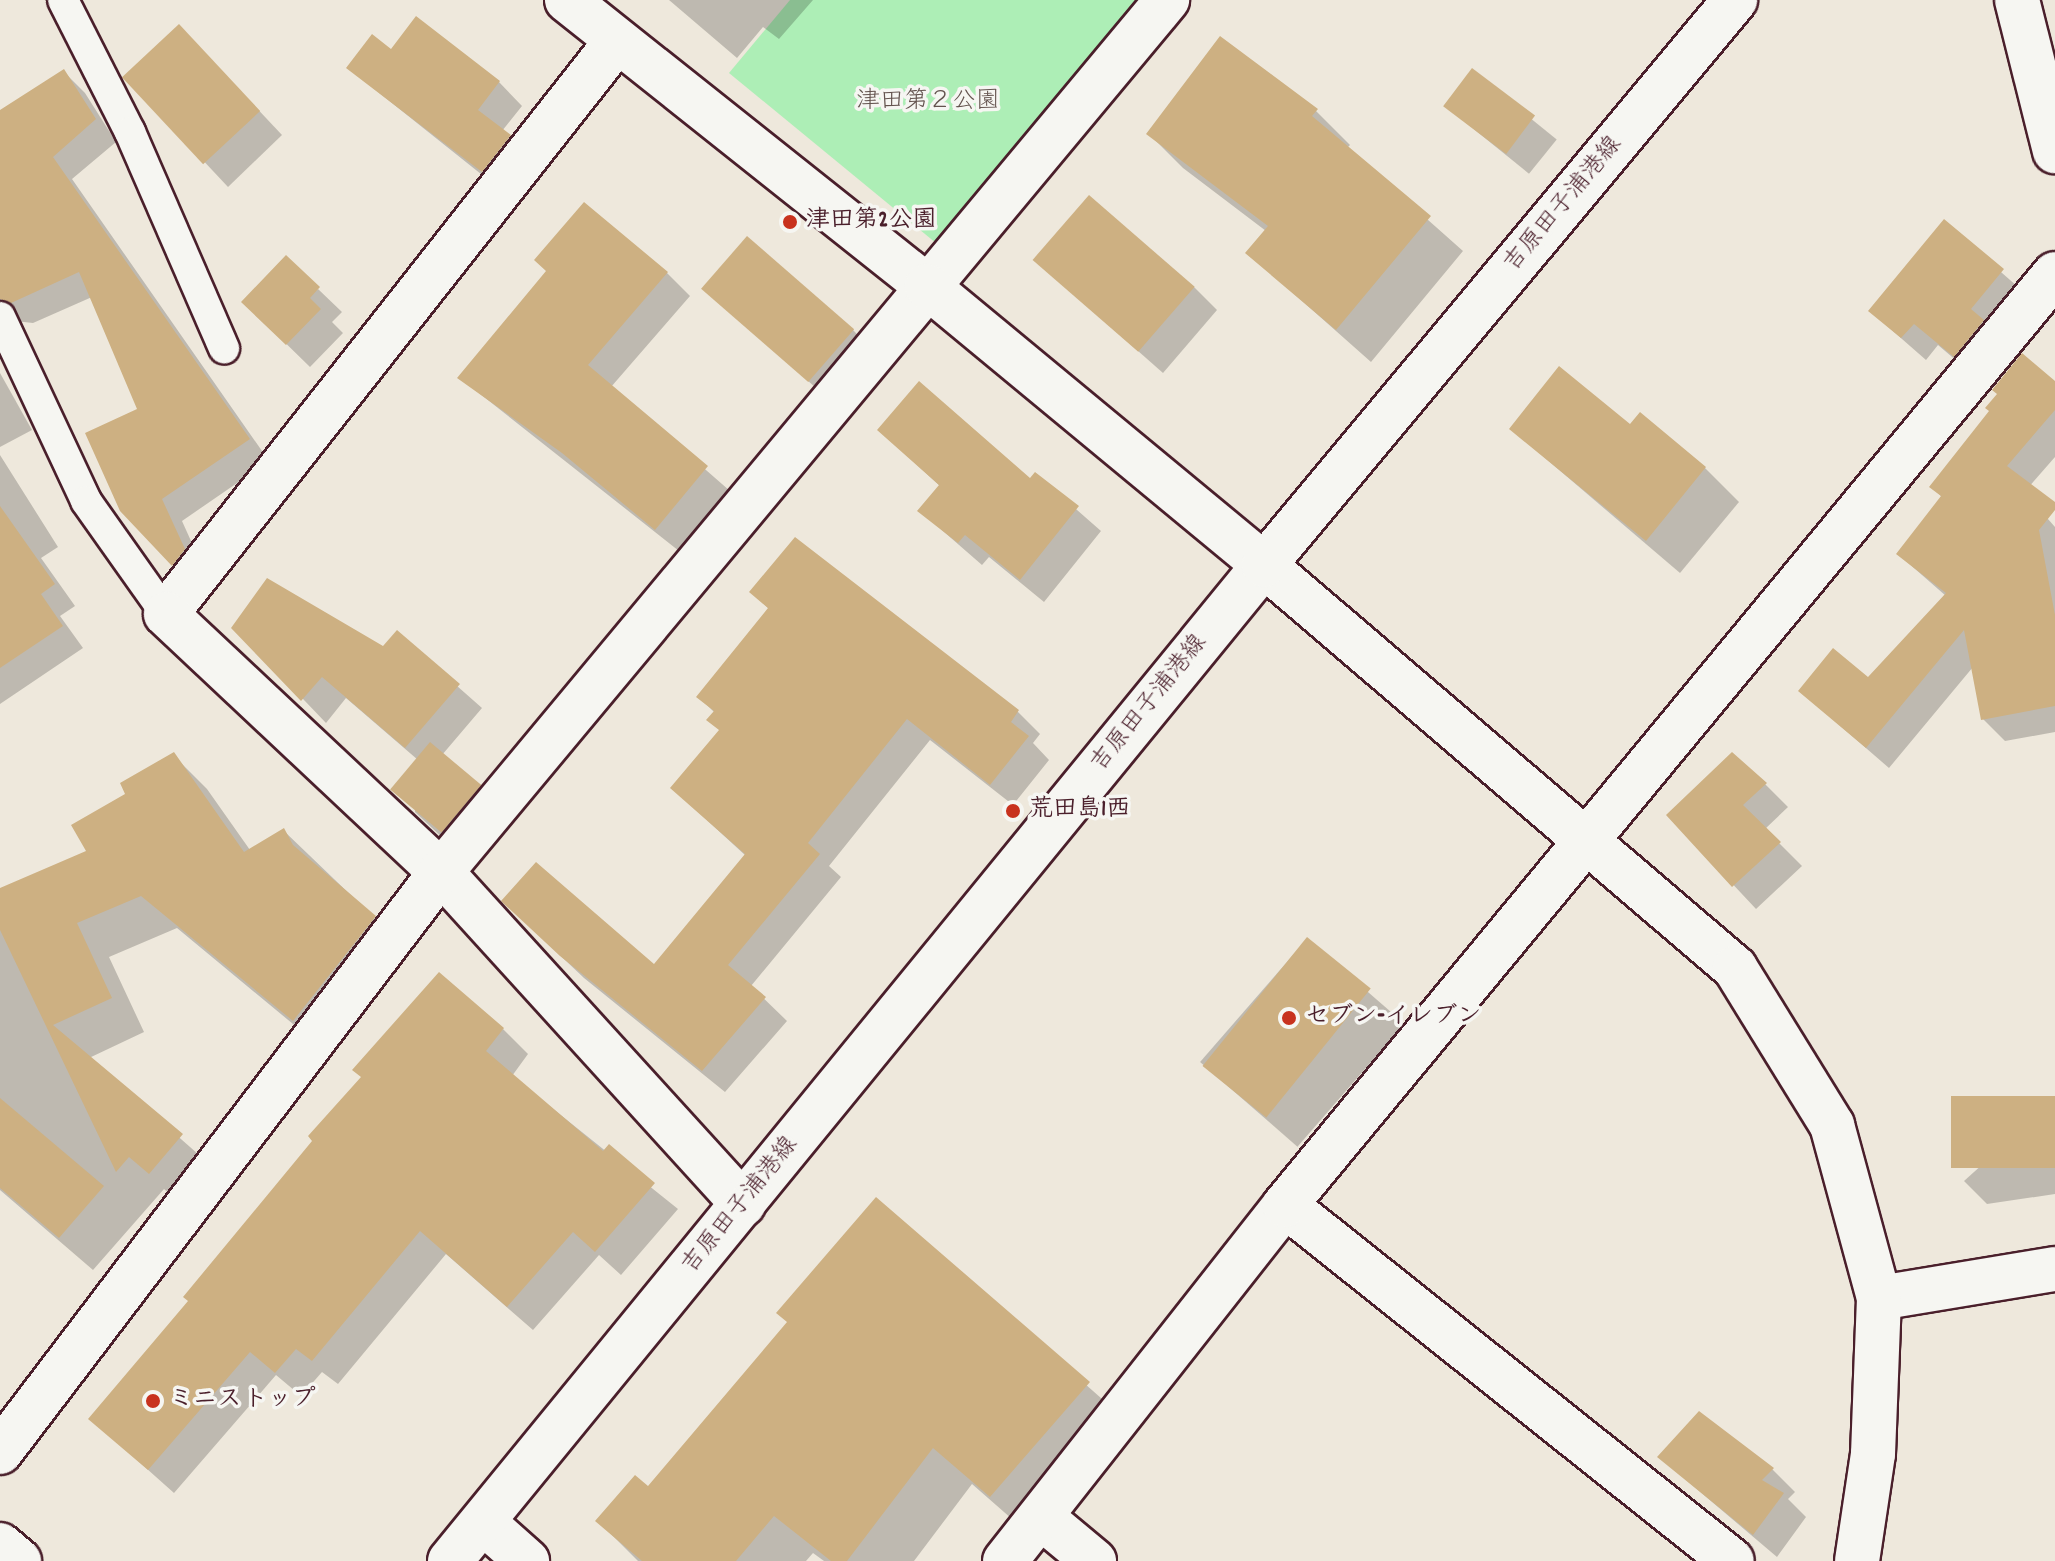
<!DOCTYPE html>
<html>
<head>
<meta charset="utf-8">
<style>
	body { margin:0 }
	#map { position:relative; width:2055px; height:1561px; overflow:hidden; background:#eee8dc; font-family:Dekko,"Klee One",sans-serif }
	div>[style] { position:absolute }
	.green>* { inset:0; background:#adeeb6 }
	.shadow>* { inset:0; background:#0003; transform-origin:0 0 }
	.building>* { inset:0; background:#cdb082; transform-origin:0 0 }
	.roads { filter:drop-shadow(2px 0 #4a1f2b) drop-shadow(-2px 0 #4a1f2b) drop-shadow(0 2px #4a1f2b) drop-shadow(0 -2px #4a1f2b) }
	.service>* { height:30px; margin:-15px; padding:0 15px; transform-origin:15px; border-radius:15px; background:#f6f6f2 }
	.minor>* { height:44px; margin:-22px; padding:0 22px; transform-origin:22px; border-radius:22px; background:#f6f6f2 }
	.tertiary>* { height:44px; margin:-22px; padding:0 22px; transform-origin:22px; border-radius:22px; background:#f6f6f2 }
	.secondary>* { height:44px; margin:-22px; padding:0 22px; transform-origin:22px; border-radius:22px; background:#f6f6f2 }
	.dots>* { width:22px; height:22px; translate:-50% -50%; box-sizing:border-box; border:4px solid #f6f6f2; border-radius:50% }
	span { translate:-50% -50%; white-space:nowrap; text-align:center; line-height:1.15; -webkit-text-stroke:7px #f6f6f2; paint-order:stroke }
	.park-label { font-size:24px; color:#63534e }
	.street-label { font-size:24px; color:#4a1f2b }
	.poi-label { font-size:24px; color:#4a1f2b; font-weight:700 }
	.left { translate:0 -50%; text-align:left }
</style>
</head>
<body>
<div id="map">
	<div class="green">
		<i style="clip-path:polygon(790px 0,1148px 0,942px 248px,729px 73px)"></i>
	</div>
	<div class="shadow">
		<i style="clip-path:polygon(669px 0,813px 0,779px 39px,763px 27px,737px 58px)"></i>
		<i style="clip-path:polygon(202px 50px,282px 135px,228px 187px,125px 77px)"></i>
		<i style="clip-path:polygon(391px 52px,499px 82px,522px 106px,502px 131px,533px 159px,506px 194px,348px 68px)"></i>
		<i style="left:1472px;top:71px;width:109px;height:44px;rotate:39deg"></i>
		<i style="clip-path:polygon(64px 72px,85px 93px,116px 142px,72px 179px,269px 461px,182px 521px,205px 572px,195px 585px,122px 509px,139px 410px,92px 297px,33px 323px,15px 321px,0 338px,0 114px)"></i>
		<i style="clip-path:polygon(1316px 111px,1350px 145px,1347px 148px,1463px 251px,1371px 362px,1248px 253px,1266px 231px,1183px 168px,1149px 134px)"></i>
		<i style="clip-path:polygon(1944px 222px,2026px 294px,1978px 379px,1938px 345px,1926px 360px,1870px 311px)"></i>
		<i style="clip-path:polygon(1036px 261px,1194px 287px,1217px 310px,1163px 373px)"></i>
		<i style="clip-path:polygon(548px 271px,667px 273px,690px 296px,611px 387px,730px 491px,679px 551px,460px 378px)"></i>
		<i style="clip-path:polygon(318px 289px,342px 312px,332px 322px,343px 333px,310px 367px,267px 325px)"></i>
		<i style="clip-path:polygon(704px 289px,853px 330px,876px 354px,833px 403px)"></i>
		<i style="clip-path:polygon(0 373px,32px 430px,0 447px)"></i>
		<i style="clip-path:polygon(2055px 384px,2055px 457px,2014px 504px,2033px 502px,2055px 527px,2055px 732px,2005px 741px,1983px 719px,1973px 667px,1889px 768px,1800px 691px,1869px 679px,1946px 596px,1898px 554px,1955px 510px,1932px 487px)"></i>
		<i style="clip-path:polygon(1511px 429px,1705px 468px,1739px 502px,1680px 573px)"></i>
		<i style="clip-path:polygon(879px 430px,1030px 481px,1036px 474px,1101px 531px,1044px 602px,989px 557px,982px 565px,920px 511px,941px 487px)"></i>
		<i style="clip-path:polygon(0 455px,58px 547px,41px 558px,75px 606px,60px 616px,83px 648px,0 704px)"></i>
		<i style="clip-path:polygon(796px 540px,1018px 712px,1040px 734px,1033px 743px,1049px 760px,1013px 805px,930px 740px,829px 866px,841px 877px,751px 986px,787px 1021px,725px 1092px,584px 978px,526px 923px,654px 967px,746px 856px,672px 788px,721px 731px,715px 713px,698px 696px,769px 609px,752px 592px)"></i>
		<i style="clip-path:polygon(234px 627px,384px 649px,397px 633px,482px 708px,442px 755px,503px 809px,463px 857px,415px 812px,418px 760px,346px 698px,326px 723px)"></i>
		<i style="clip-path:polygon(173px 755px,207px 789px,250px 850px,284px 831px,409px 951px,328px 1053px,177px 928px,109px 957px,144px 1032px,89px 1058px,215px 1169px,184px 1206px,164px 1189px,93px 1270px,0 1190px,0 890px,89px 852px,128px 794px)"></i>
		<i style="clip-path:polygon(1765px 784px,1788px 807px,1765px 829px,1802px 866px,1756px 909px,1668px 815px)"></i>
		<i style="left:1307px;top:939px;width:129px;height:163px;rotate:41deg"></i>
		<i style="clip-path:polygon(503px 1029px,528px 1054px,512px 1076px,678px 1209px,621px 1275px,599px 1255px,533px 1330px,446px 1254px,338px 1384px,322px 1372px,301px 1396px,276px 1375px,174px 1493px,91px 1419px)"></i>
		<i style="clip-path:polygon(2055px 1099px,2055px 1194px,1987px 1204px,1964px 1181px)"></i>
		<i style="clip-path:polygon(877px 1200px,1127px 1421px,1029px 1534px,972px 1484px,914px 1561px,824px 1561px,813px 1553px,806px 1561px,638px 1561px,598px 1521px,649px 1489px,789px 1323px)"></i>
		<i style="clip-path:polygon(1659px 1457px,1772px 1469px,1795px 1492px,1788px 1499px,1806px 1517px,1777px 1557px)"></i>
	</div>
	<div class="building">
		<i style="clip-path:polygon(416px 16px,500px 81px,478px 110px,511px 135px,482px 172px,346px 68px,372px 34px,391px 49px)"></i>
		<i style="left:179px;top:24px;width:119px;height:78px;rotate:47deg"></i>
		<i style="clip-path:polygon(1220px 36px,1318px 109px,1312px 116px,1431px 216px,1336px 330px,1245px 253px,1268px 226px,1146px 134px)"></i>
		<i style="left:1472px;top:68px;width:79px;height:48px;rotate:37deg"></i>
		<i style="clip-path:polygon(64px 69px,96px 119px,53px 157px,250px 439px,162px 499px,185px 549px,172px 566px,120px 511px,85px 433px,137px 409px,79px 272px,11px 303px,0 299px,0 110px)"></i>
		<i style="left:1089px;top:195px;width:140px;height:86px;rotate:41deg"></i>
		<i style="clip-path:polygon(584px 202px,668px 272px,588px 365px,708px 466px,655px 530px,562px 453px,457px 378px,546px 271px,534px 260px)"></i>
		<i style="clip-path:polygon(1944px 219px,2004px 269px,1971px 309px,1984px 320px,1954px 357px,1914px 324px,1901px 338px,1868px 311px)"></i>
		<i style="left:747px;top:236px;width:142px;height:70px;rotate:41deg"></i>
		<i style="clip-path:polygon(286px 255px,320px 287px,310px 298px,321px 309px,286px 345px,241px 302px)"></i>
		<i style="clip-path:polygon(2022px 353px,2055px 381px,2055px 410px,2007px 466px,2055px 502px,2055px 510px,2039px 530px,2055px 615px,2055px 706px,1981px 720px,1964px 630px,1866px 748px,1798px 691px,1833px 648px,1868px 677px,1946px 593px,1896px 554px,1941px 496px,1929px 487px,1989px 411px,1985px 408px,1997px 394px,1992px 390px)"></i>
		<i style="clip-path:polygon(1559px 366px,1630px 424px,1640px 412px,1706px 467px,1646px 541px,1509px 429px)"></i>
		<i style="clip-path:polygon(919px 381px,1030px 478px,1035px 472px,1079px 506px,1020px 580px,965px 535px,958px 543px,917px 511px,939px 485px,877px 430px)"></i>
		<i style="clip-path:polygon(0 506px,55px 584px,41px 594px,63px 626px,0 668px)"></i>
		<i style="clip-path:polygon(795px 537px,1019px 710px,1011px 722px,1029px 736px,990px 785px,907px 719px,808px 843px,820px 854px,728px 965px,766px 997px,702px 1071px,560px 956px,501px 901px,536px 862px,654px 964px,745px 854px,670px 788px,719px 730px,706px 720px,714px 711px,696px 697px,768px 608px,749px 592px)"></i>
		<i style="clip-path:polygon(267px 578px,383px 646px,397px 630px,460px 684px,405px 748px,322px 677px,301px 701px,231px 628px)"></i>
		<i style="left:430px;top:742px;width:67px;height:62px;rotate:40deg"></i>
		<i style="clip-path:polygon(174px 752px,244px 852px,284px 828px,293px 845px,376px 916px,293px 1021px,141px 896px,77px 923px,112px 998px,53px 1025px,183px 1134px,149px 1174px,129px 1157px,116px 1172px,0 930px,0 888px,86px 851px,71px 825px,125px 794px,120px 783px)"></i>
		<i style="clip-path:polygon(1732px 752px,1767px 783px,1743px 805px,1781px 842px,1732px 887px,1666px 815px)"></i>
		<i style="left:1307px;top:937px;width:82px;height:166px;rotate:39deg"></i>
		<i style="clip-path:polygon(439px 972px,504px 1028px,486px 1051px,603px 1151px,609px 1144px,655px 1183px,595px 1252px,573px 1232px,507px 1307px,420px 1231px,312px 1361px,296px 1349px,275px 1373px,250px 1352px,148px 1470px,88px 1419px,188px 1301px,183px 1297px,312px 1141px,308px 1136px,361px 1077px,352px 1070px)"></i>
		<i style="left:2055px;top:1096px;width:72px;height:104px;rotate:90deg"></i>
		<i style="clip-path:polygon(0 1098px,104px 1186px,59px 1238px,0 1188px)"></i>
		<i style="clip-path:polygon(876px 1197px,1090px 1382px,990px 1497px,933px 1448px,847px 1561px,831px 1561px,774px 1516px,736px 1561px,642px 1561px,595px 1521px,635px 1475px,648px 1486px,787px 1322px,776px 1313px)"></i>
		<i style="clip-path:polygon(1699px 1411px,1774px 1468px,1762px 1480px,1784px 1493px,1753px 1535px,1657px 1457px)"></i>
	</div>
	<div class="roads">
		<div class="service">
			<i style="left:63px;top:0;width:148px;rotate:63.1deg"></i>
			<i style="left:130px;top:132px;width:236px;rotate:66.5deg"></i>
			<i style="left:0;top:317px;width:203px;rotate:64.9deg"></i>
			<i style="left:86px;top:501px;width:138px;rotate:54.7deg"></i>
		</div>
		<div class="minor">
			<i style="left:2017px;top:0;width:156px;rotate:75.9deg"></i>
			<i style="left:617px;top:41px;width:729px;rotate:128.21deg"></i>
			<i style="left:166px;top:614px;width:377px;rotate:43.2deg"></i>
			<i style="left:441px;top:872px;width:449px;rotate:47.7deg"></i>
			<i style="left:1285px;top:1205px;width:571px;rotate:38.53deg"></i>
			<i style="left:1879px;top:1298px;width:178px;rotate:-9.4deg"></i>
			<i style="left:0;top:1452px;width:729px;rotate:-52.75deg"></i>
			<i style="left:441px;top:872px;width:1135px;rotate:-50.22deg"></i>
			<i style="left:1041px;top:1517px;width:69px;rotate:39.7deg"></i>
			<i style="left:0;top:1545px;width:25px;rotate:40deg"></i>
			<i style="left:1005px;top:1561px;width:453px;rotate:-51.8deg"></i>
			<i style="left:1285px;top:1205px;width:1208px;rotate:-50.41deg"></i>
		</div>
		<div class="tertiary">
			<i style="left:567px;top:0;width:460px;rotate:38.5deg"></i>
			<i style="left:927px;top:286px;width:438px;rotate:39.6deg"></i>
			<i style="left:1264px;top:565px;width:620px;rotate:40.55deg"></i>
			<i style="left:1735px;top:968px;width:185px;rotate:58.3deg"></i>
			<i style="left:1832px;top:1125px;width:179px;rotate:74.8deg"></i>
			<i style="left:1879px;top:1298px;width:156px;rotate:92.2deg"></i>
			<i style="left:1873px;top:1454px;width:108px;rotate:98.5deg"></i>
			<i style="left:483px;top:1522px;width:59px;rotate:41.6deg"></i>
		</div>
		<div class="secondary">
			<i style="left:450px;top:1561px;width:1286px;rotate:-50.74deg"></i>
			<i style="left:1264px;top:565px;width:736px;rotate:-50.18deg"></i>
		</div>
	</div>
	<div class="dots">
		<i style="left:790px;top:222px;background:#c8321e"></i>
		<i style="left:1013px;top:811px;background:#c8321e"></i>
		<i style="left:1289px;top:1018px;background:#c8321e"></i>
		<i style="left:153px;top:1401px;background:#c8321e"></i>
	</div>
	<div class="park-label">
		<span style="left:928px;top:103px">津田第２公園</span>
	</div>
	<div class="street-label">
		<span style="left:1564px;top:205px;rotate:-50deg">吉原田子浦港線</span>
		<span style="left:1150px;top:704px;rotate:-51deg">吉原田子浦港線</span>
		<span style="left:741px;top:1206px;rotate:-51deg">吉原田子浦港線</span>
	</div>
	<div class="poi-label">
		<span class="left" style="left:806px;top:222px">津田第2公園</span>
		<span class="left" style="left:1029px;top:811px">荒田島1西</span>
		<span class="left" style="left:1305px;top:1018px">セブン-イレブン</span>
		<span class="left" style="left:169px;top:1401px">ミニストップ</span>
	</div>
</div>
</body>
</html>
